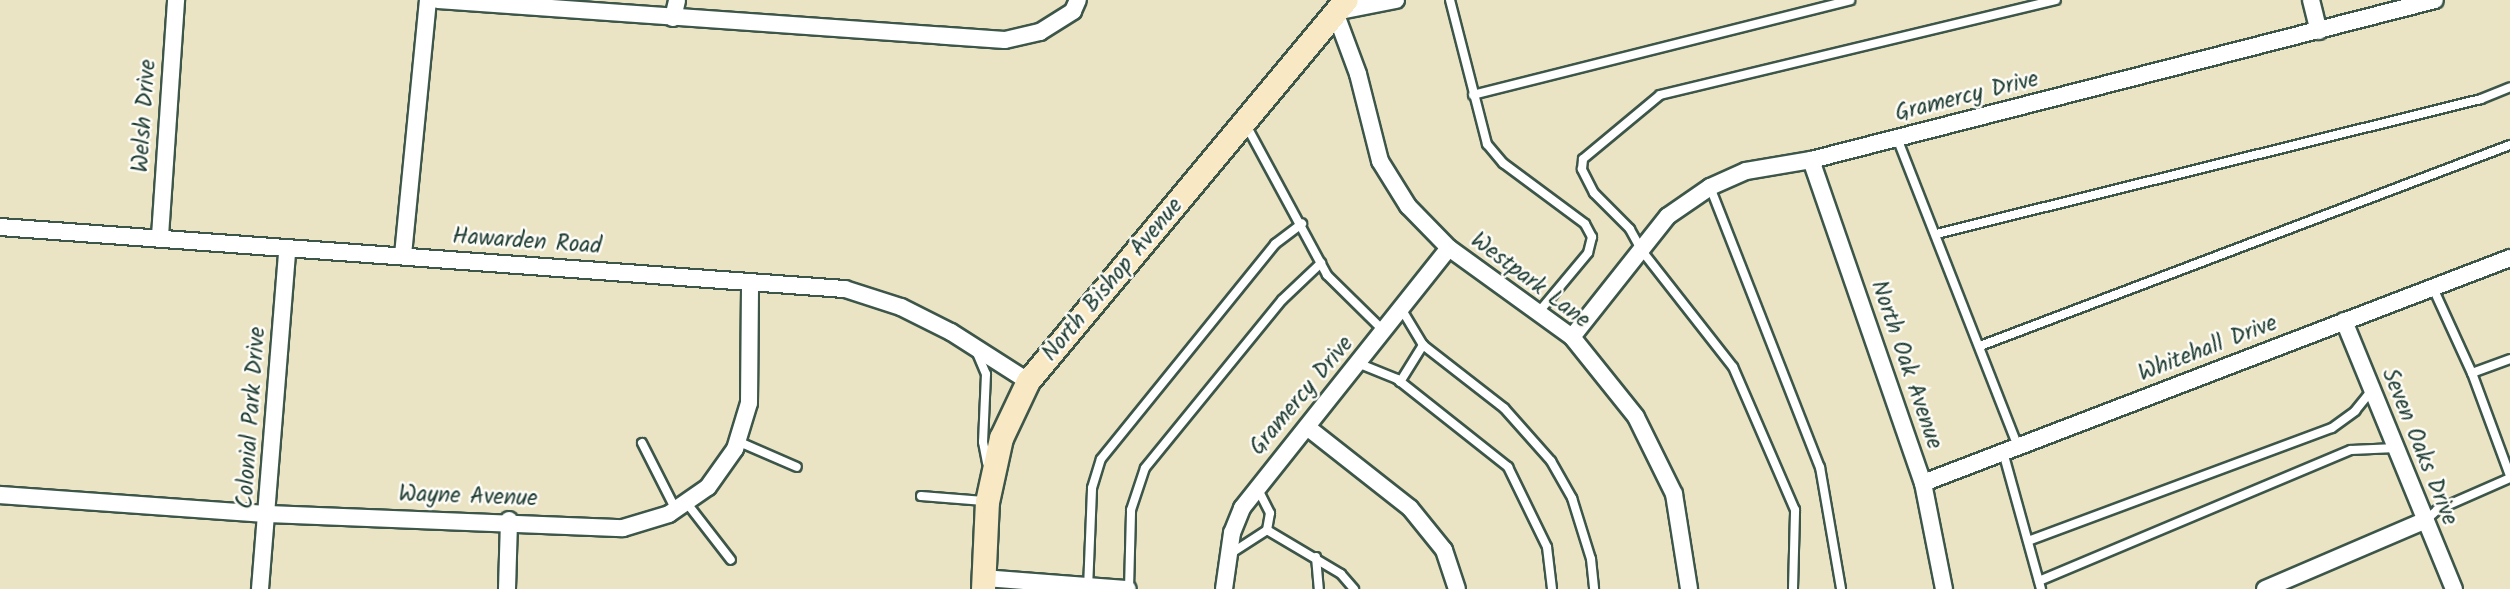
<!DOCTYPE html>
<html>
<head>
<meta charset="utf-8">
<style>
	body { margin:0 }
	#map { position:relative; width:2510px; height:589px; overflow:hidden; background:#eae4c4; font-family:Kalam,sans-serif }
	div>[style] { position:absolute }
	.roads { filter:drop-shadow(2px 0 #3d564a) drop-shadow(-2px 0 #3d564a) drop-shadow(0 2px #3d564a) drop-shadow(0 -2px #3d564a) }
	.lane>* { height:8px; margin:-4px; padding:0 4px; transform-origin:4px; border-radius:4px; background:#fff }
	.street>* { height:16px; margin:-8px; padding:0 8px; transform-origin:8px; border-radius:8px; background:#fff }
	.secondary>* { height:23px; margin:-11.5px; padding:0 11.5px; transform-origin:11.5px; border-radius:11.5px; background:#f8e8c3 }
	span { translate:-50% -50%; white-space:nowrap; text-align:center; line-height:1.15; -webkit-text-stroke:5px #fdfcf7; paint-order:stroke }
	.street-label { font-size:23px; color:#1f3d34 }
</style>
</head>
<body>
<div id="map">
	<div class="roads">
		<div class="lane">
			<i style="left:1450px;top:0;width:149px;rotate:75.6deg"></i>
			<i style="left:1487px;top:144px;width:25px;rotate:50deg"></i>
			<i style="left:1503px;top:163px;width:102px;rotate:36.6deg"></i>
			<i style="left:1585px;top:224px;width:15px;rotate:62deg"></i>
			<i style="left:1592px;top:237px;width:16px;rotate:104deg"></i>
			<i style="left:1588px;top:253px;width:78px;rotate:129.8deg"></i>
			<i style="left:1473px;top:95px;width:389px;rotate:-14.1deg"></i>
			<i style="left:1246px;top:125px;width:170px;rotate:61.6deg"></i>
			<i style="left:1327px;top:275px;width:81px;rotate:44.5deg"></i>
			<i style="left:1897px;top:138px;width:331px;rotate:68.6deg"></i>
			<i style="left:1710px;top:187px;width:301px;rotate:68.6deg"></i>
			<i style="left:1820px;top:467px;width:124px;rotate:80.2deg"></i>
			<i style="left:1936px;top:234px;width:561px;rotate:-13.91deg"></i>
			<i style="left:2481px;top:99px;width:31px;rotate:-22deg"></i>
			<i style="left:2433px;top:288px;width:94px;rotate:65.4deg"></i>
			<i style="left:2472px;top:373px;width:110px;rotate:69.7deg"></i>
			<i style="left:1402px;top:310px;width:41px;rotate:59deg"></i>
			<i style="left:1423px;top:345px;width:103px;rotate:37.9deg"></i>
			<i style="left:1504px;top:408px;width:71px;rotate:48.4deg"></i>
			<i style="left:1551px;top:461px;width:43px;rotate:60.4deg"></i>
			<i style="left:1572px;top:498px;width:64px;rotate:72.7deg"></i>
			<i style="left:1591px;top:559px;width:30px;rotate:84deg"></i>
			<i style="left:1980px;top:346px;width:567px;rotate:-20.77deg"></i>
			<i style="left:977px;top:353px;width:23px;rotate:67deg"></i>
			<i style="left:986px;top:374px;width:68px;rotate:92.5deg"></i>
			<i style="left:983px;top:442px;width:21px;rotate:79deg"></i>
			<i style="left:1360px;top:364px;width:40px;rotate:22deg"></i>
			<i style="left:1397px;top:379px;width:142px;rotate:38.4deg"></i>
			<i style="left:1508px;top:467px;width:89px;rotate:64deg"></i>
			<i style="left:1547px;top:547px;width:42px;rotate:83.2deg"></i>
			<i style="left:2472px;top:373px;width:40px;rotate:-20.2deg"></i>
			<i style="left:1400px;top:382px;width:44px;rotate:-58.1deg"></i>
			<i style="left:737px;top:441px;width:65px;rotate:23.4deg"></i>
			<i style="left:642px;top:443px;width:75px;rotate:63.1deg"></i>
			<i style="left:2003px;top:452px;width:142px;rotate:74.5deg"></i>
			<i style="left:921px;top:496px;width:63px;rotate:4.5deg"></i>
			<i style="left:686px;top:502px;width:73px;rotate:52.2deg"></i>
			<i style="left:2426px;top:520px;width:15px;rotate:-42deg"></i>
			<i style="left:2437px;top:510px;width:80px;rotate:-23.7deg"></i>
			<i style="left:1267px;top:530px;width:86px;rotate:30.7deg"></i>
			<i style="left:1341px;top:574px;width:20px;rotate:49deg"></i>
			<i style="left:2028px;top:541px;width:324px;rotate:-20.4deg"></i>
			<i style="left:2332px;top:428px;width:29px;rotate:-36deg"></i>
			<i style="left:2355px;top:411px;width:27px;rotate:-51deg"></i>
			<i style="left:1230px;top:554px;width:44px;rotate:-33deg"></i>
			<i style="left:1267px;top:530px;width:17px;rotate:-80deg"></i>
			<i style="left:1270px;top:513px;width:29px;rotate:-117deg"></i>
			<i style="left:1316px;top:557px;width:32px;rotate:85deg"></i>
			<i style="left:2039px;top:581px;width:338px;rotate:-22.8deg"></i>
			<i style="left:2351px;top:450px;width:45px;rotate:-2.5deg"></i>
			<i style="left:1088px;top:589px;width:101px;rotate:-87.7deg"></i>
			<i style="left:1092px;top:488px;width:30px;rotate:-73deg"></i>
			<i style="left:1101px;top:459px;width:277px;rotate:-51deg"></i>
			<i style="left:1275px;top:244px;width:34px;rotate:-37deg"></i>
			<i style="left:1129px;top:589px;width:79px;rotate:-88.5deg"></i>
			<i style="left:1131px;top:510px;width:44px;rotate:-71.6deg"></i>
			<i style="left:1145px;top:468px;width:217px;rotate:-50.8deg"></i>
			<i style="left:1282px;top:300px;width:54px;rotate:-43.5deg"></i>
			<i style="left:1793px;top:589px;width:79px;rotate:-88.5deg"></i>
			<i style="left:1795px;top:510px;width:156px;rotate:-113.4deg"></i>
			<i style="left:1733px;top:367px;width:147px;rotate:-128.1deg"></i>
			<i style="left:1642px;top:251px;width:25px;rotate:-119deg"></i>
			<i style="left:1630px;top:229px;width:51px;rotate:-135deg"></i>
			<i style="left:1594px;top:193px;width:27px;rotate:-117deg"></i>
			<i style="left:1582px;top:169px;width:10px;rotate:-84deg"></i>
			<i style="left:1583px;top:159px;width:100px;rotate:-39.7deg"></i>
			<i style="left:1660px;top:95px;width:407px;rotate:-13.5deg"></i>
		</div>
		<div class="street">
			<i style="left:438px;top:0;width:568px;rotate:4.04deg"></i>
			<i style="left:1005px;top:40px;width:36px;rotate:-13deg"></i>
			<i style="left:1040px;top:32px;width:39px;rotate:-32deg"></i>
			<i style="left:1073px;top:11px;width:12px;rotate:-66deg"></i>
			<i style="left:1396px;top:0;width:62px;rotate:168.9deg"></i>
			<i style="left:1335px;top:12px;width:66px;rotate:69.6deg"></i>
			<i style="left:1358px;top:74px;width:90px;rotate:75.8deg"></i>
			<i style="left:1380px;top:161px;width:53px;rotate:58.1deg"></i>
			<i style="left:1408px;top:206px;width:59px;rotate:45.7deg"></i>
			<i style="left:1449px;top:248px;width:152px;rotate:35.9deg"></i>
			<i style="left:1572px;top:337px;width:102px;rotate:51.3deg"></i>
			<i style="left:1636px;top:417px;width:86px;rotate:63.7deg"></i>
			<i style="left:1674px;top:494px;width:96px;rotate:81deg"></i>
			<i style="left:2311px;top:0;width:32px;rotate:76deg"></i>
			<i style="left:673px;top:18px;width:18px;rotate:-77deg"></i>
			<i style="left:1811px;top:160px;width:342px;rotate:70.9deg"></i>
			<i style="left:1923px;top:483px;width:108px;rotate:78.8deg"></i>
			<i style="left:0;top:227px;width:847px;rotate:4.2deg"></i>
			<i style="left:845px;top:289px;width:59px;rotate:17.8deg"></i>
			<i style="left:901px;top:307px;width:56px;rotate:26.6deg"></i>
			<i style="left:951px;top:332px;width:91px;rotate:32.5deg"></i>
			<i style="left:160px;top:236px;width:237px;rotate:-86.1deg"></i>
			<i style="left:403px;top:255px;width:256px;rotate:-84.4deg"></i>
			<i style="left:2344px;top:321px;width:290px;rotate:67.7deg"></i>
			<i style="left:1572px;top:337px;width:154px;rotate:-51.6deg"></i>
			<i style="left:1668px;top:216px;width:51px;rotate:-34.6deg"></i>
			<i style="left:1710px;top:187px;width:39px;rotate:-24deg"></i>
			<i style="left:1746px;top:171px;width:66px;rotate:-9.6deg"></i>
			<i style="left:1811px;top:160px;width:644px;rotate:-14.38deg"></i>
			<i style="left:1307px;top:427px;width:131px;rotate:38.2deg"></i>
			<i style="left:1410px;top:508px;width:54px;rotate:51deg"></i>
			<i style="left:1444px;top:550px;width:41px;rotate:71.6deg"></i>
			<i style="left:1923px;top:483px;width:629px;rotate:-20.97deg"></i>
			<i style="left:0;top:495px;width:269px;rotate:4.1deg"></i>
			<i style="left:268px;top:514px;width:355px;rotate:2.3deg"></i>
			<i style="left:623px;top:528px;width:48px;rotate:-16.9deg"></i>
			<i style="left:669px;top:514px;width:47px;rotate:-34.7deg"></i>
			<i style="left:708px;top:487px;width:47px;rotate:-54.6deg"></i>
			<i style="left:735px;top:449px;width:48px;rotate:-73.1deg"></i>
			<i style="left:749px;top:403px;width:121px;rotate:-89.5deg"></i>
			<i style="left:984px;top:578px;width:144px;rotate:4.4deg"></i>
			<i style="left:260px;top:589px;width:339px;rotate:-85.4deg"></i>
			<i style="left:507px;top:589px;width:69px;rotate:-88.3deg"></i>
			<i style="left:1224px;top:589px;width:57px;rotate:-81.9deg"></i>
			<i style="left:1232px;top:533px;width:27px;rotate:-68deg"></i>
			<i style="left:1242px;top:508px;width:332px;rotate:-51.5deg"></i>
			<i style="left:2265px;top:589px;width:175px;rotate:-23.2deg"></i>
		</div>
		<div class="secondary">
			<i style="left:983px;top:589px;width:87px;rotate:-87.4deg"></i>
			<i style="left:987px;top:502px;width:66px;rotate:-77.7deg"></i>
			<i style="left:1001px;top:438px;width:63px;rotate:-64.7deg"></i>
			<i style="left:1028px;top:381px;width:496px;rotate:-50.2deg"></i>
		</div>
	</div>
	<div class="street-label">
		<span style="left:1967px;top:97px;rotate:-14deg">Gramercy Drive</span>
		<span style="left:145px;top:116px;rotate:-86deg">Welsh Drive</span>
		<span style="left:527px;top:242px;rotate:4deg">Hawarden Road</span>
		<span style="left:1113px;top:280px;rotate:-50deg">North Bishop Avenue</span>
		<span style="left:1530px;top:281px;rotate:37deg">Westpark Lane</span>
		<span style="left:2208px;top:349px;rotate:-21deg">Whitehall Drive</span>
		<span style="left:1906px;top:365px;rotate:71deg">North Oak Avenue</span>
		<span style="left:1302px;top:396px;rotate:-50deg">Gramercy Drive</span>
		<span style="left:252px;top:418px;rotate:-86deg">Colonial Park Drive</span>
		<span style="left:2419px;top:447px;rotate:68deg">Seven Oaks Drive</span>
		<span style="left:468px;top:497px;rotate:2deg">Wayne Avenue</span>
	</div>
</div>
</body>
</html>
